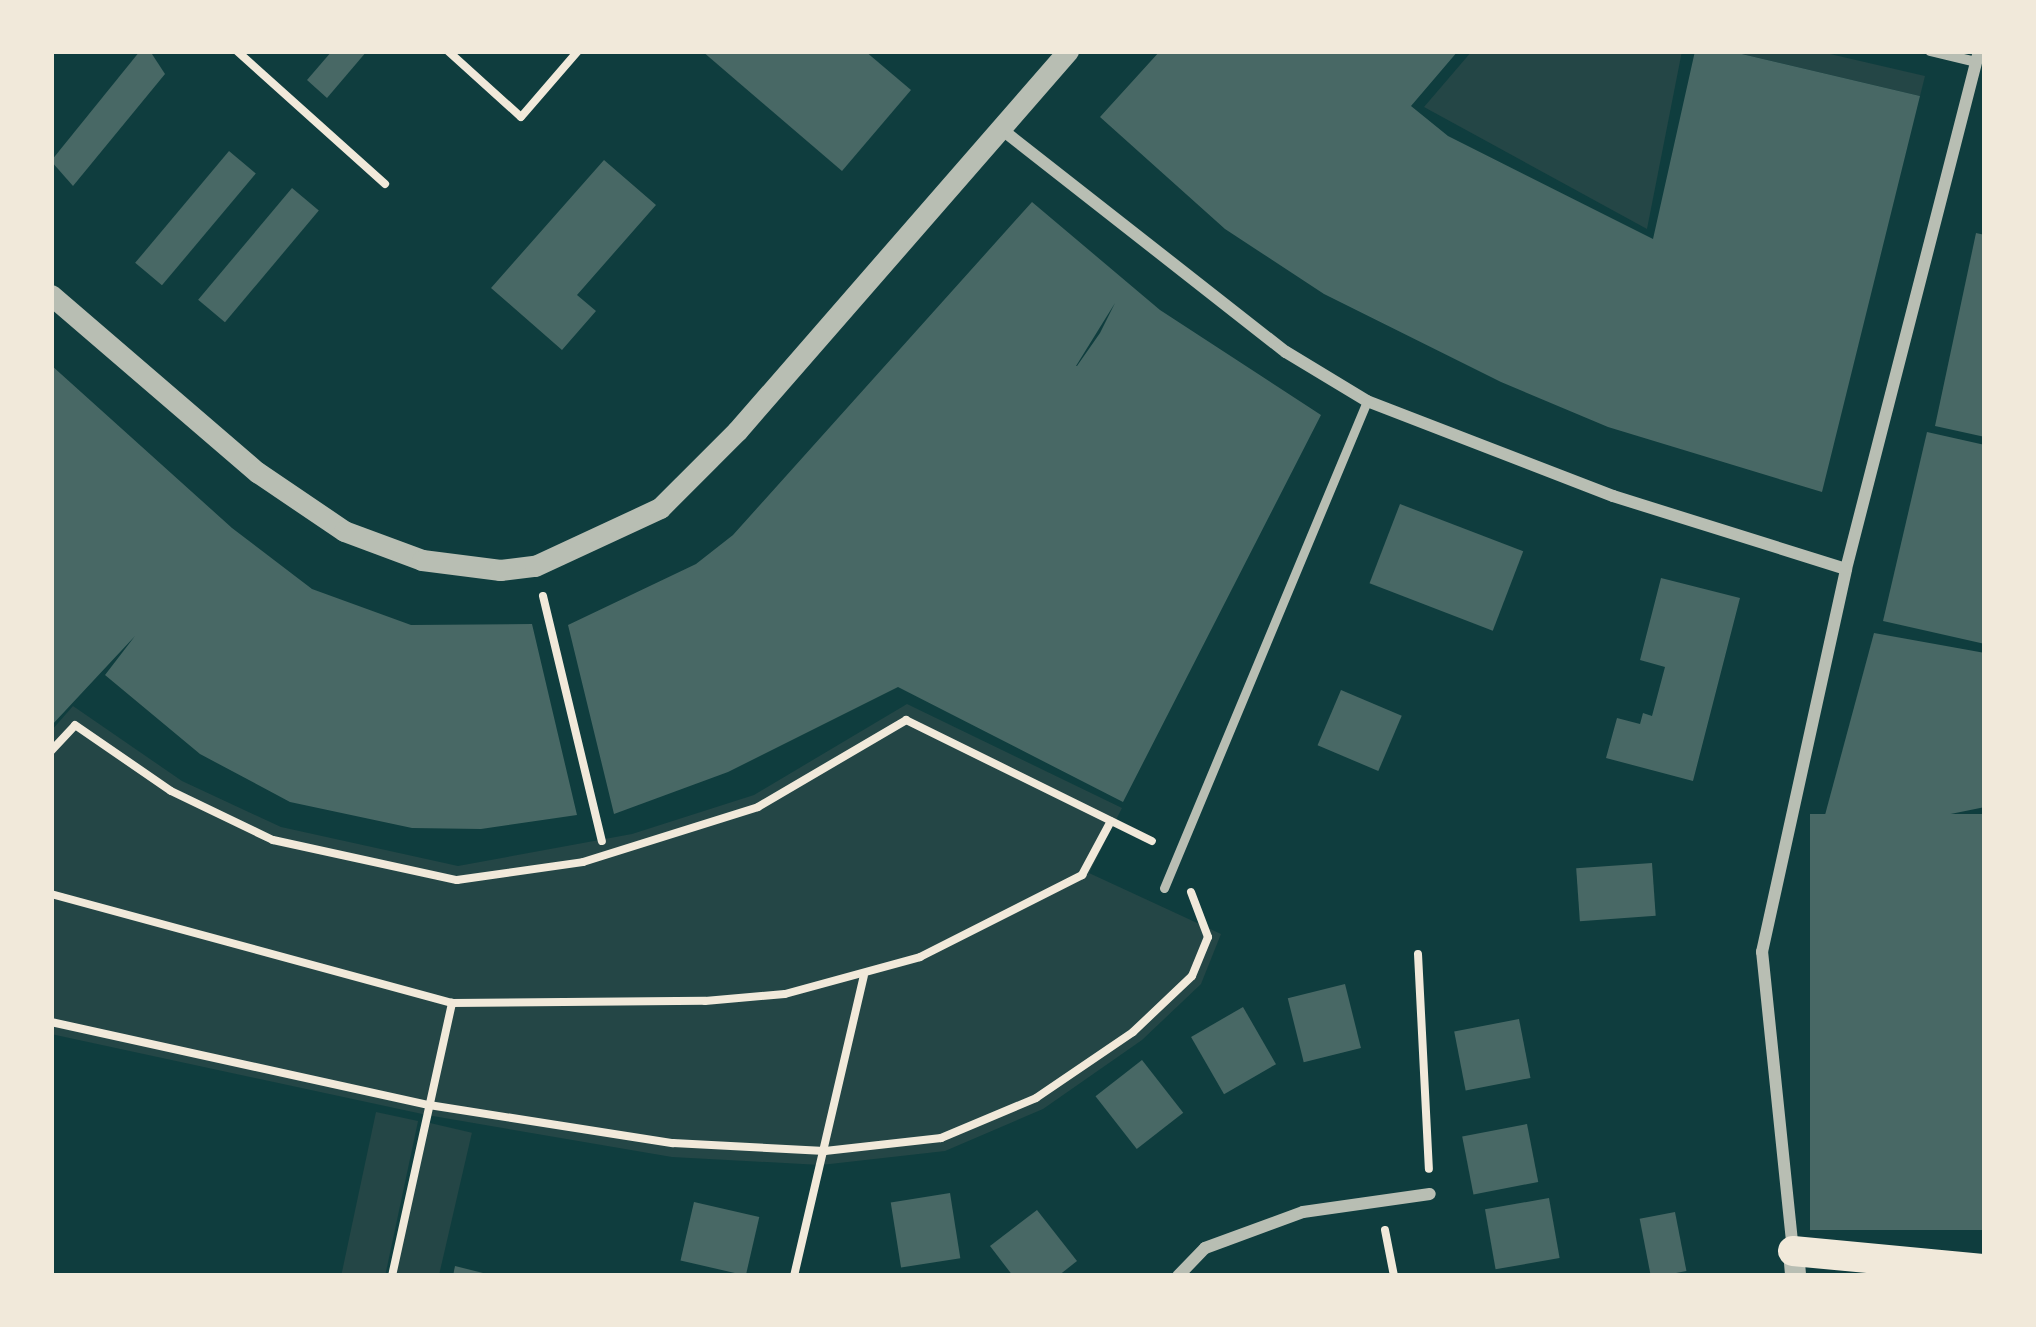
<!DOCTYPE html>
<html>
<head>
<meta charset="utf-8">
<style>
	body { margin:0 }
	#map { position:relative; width:2036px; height:1327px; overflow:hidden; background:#0f3d3e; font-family:"Asap Condensed",sans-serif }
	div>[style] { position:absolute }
	.green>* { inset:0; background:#244646; transform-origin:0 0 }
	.building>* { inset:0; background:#486865; transform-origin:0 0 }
	.path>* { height:8px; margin:-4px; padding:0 4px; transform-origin:4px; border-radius:4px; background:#f1e9da }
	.service>* { height:9px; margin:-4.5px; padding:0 4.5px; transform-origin:4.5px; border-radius:4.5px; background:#b8beb3 }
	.pedestrian>* { height:10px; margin:-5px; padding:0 5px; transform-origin:5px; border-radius:5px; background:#b8beb3 }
	.minor>* { height:12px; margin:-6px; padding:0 6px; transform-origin:6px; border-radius:6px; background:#b8beb3 }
	.tertiary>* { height:21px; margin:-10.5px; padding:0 10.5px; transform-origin:10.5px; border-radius:10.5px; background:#b8beb3 }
	.primary>* { height:30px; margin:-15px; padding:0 15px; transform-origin:15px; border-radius:15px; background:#f1e9da }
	span { translate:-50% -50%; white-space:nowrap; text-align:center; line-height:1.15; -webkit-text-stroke:10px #f1e9da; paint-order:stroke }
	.frame { position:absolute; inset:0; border:54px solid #f1e9da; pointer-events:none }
</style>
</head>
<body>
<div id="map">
	<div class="green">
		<i style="clip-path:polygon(1472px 51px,1682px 51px,1647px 229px,1424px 107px)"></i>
		<i style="clip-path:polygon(1729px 51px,1817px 51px,1925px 76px,1920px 96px)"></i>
		<i style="clip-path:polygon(907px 704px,1122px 808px,1089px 873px,1221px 934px,1201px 984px,1142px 1040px,1043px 1109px,945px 1151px,821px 1165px,672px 1157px,427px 1115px,51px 1034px,51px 731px,73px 706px,182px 781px,281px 827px,458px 866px,632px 834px,754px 795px)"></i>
		<i style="left:376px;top:1112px;width:43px;height:168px;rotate:12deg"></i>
		<i style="left:430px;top:1123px;width:43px;height:157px;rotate:13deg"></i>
	</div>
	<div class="building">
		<i style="clip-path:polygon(140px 51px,150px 51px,165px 74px,73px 186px,51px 161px)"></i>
		<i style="clip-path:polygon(332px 51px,367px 51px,327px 98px,307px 80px)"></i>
		<i style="clip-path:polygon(702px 51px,865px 51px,911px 90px,842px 171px)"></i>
		<i style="clip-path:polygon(1160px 51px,1458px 51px,1411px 106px,1448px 136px,1653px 239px,1695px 51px,1729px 51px,1920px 96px,1822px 492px,1608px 427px,1501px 382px,1324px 294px,1225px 229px,1100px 117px)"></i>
		<i style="left:229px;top:151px;width:35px;height:146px;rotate:40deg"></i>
		<i style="clip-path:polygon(604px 160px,656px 205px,577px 295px,596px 311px,562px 350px,491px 288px)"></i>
		<i style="left:292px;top:188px;width:35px;height:146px;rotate:40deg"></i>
		<i style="clip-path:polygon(evenodd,1032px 202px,1160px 310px,1321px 415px,1123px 802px,898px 687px,728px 772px,614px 814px,568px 625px,696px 564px,733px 535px,1032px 202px,1115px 303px,1100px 333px,1077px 366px,1076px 366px,1115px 303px)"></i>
		<i style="clip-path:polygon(1976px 233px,1985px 235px,1985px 437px,1935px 426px)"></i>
		<i style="clip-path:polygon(51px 365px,232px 528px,312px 589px,411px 625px,532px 624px,577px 815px,481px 829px,412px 828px,290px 802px,200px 754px,105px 675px,135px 636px,51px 726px)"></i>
		<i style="clip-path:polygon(1927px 432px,1985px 445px,1985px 644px,1883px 621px)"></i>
		<i style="left:1400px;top:504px;width:132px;height:85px;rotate:21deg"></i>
		<i style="clip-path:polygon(1661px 578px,1740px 598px,1693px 781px,1606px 758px,1617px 718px,1640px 724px,1643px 713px,1652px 716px,1665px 667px,1640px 660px)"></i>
		<i style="clip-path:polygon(1874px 633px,1985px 653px,1985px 807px,1818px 841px)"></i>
		<i style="left:1341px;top:690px;width:66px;height:60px;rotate:23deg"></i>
		<i style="left:1985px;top:814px;width:416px;height:175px;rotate:90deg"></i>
		<i style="left:1652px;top:863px;width:53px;height:76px;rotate:86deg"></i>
		<i style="left:1345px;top:984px;width:66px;height:59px;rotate:76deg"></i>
		<i style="left:1243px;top:1007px;width:66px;height:60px;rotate:60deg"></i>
		<i style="left:1519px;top:1019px;width:60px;height:66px;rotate:79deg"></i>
		<i style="left:1142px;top:1060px;width:67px;height:59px;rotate:52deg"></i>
		<i style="left:1527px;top:1124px;width:59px;height:66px;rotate:79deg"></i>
		<i style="left:950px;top:1193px;width:66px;height:60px;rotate:81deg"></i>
		<i style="left:1549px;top:1198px;width:61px;height:65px;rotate:80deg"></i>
		<i style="left:694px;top:1202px;width:67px;height:60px;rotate:13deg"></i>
		<i style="clip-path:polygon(1037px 1210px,1077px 1261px,1058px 1276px,1013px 1276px,990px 1246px)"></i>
		<i style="left:1675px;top:1212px;width:60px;height:36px;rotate:79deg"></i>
		<i style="clip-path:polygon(455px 1266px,487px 1274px,487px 1276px,453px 1276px)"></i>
	</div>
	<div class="path">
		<i style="left:237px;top:51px;width:199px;rotate:41.9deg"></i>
		<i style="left:448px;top:51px;width:98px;rotate:42.1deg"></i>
		<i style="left:521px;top:117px;width:87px;rotate:-49.2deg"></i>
		<i style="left:543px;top:596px;width:252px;rotate:76.5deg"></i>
		<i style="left:51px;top:751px;width:35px;rotate:-47deg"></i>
		<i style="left:75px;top:725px;width:116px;rotate:34.5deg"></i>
		<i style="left:171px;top:791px;width:113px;rotate:25.7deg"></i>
		<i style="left:273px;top:840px;width:188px;rotate:12.3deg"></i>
		<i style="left:457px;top:880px;width:127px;rotate:-8.1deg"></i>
		<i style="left:583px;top:862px;width:183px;rotate:-17.4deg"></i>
		<i style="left:758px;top:807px;width:172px;rotate:-30.4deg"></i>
		<i style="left:906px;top:720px;width:274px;rotate:26.2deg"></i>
		<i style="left:51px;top:894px;width:416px;rotate:15.2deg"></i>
		<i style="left:452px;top:1003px;width:253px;rotate:-0.5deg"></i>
		<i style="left:705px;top:1001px;width:80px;rotate:-5deg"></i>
		<i style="left:785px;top:994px;width:140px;rotate:-15.3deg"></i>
		<i style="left:920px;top:957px;width:182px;rotate:-26.8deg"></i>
		<i style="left:1082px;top:875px;width:61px;rotate:-61.8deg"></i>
		<i style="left:1418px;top:954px;width:215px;rotate:87.1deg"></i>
		<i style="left:51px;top:1022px;width:387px;rotate:12.4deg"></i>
		<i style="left:429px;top:1105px;width:247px;rotate:8.9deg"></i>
		<i style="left:673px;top:1143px;width:152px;rotate:3deg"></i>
		<i style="left:825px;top:1151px;width:117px;rotate:-6.4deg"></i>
		<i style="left:941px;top:1138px;width:103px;rotate:-22.8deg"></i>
		<i style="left:1036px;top:1098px;width:117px;rotate:-34.2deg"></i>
		<i style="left:1133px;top:1032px;width:81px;rotate:-43.5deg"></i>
		<i style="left:1192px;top:976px;width:42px;rotate:-67.7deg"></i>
		<i style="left:1208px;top:937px;width:48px;rotate:-110.7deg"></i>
		<i style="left:1385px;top:1230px;width:47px;rotate:78.9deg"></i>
		<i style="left:392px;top:1276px;width:280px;rotate:-77.6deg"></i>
		<i style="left:794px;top:1276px;width:308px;rotate:-76.9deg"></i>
	</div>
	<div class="service">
		<i style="left:1164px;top:888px;width:528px;rotate:-67.37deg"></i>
	</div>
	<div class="pedestrian">
		<i style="left:1930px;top:51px;width:47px;rotate:13.4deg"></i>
	</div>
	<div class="minor">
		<i style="left:1000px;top:128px;width:363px;rotate:38.1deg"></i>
		<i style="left:1286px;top:352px;width:95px;rotate:31.2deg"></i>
		<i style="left:1367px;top:401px;width:264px;rotate:21.1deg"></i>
		<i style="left:1613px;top:496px;width:244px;rotate:17.4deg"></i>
		<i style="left:1793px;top:1251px;width:301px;rotate:-95.9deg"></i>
		<i style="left:1762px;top:952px;width:392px;rotate:-77.6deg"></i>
		<i style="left:1846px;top:569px;width:535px;rotate:-75.6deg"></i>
		<i style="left:1178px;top:1276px;width:39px;rotate:-46deg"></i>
		<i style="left:1205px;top:1248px;width:104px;rotate:-20.2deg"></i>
		<i style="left:1303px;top:1212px;width:128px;rotate:-8.1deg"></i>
	</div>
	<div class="tertiary">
		<i style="left:51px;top:295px;width:272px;rotate:40.7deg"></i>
		<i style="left:257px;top:472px;width:105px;rotate:34.1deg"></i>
		<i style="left:344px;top:531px;width:83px;rotate:20.4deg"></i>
		<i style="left:422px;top:560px;width:79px;rotate:7.3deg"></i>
		<i style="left:500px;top:570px;width:35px;rotate:-7deg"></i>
		<i style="left:535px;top:566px;width:138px;rotate:-24.9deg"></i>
		<i style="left:660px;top:508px;width:109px;rotate:-45deg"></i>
		<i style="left:737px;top:431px;width:504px;rotate:-48.94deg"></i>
		<i style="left:1793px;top:1251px;width:25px;rotate:85deg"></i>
	</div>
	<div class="primary">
		<i style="left:1793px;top:1251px;width:193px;rotate:5.4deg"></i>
	</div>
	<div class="frame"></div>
</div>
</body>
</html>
